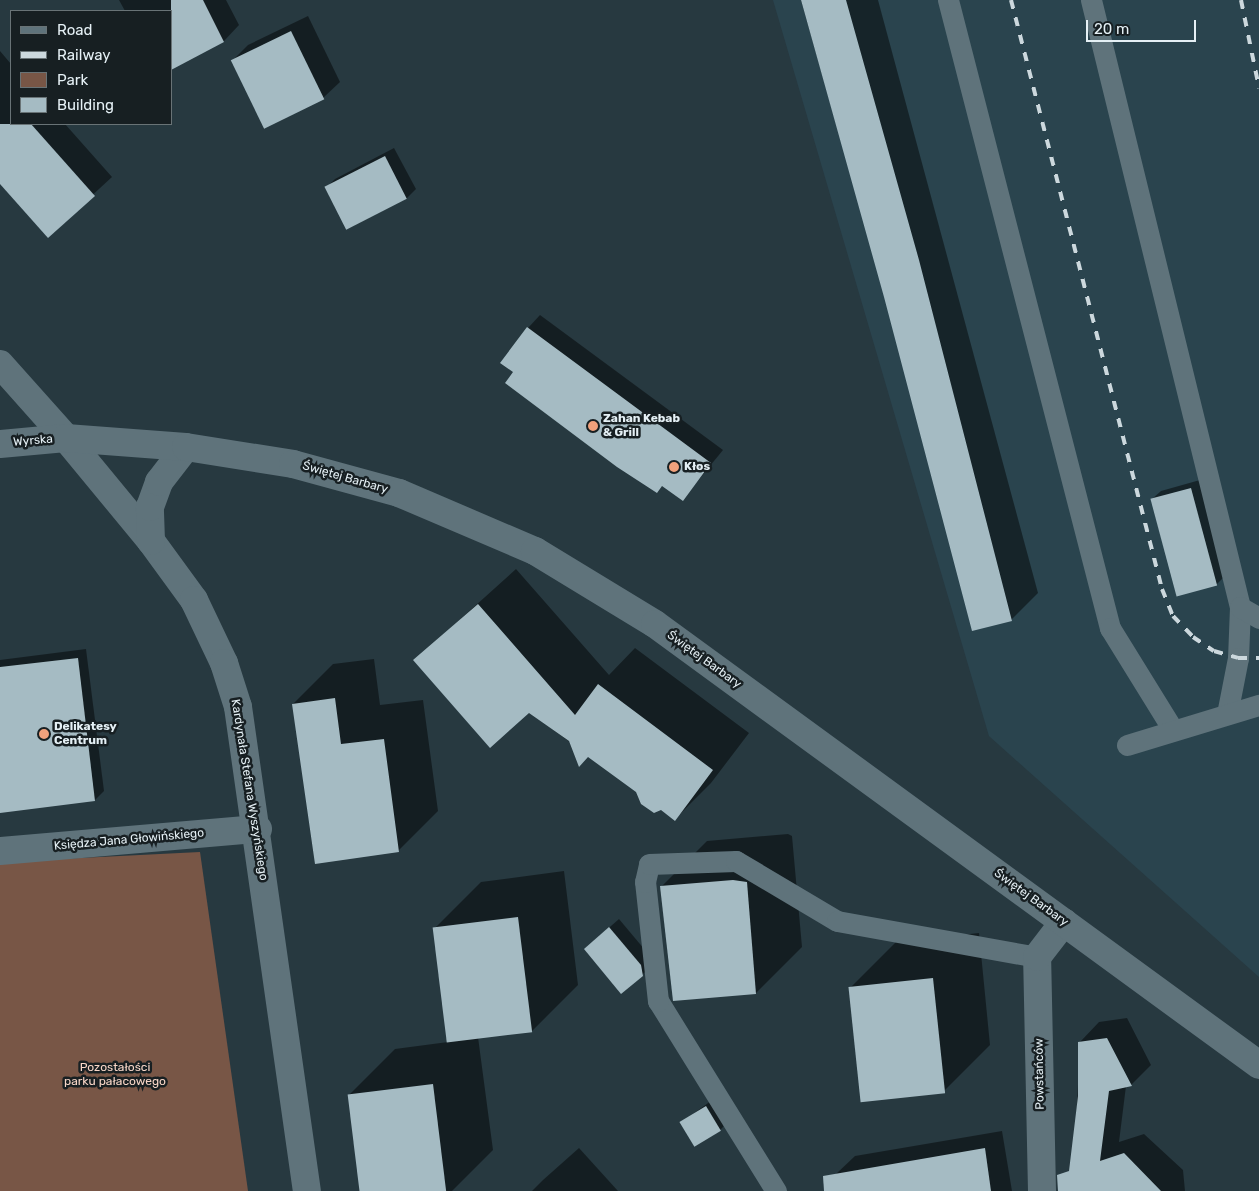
<!DOCTYPE html>
<html>
<head>
<meta charset="utf-8">
<style>
	body { margin:0 }
	#map { position:relative; width:1259px; height:1191px; overflow:hidden; background:#273940; font-family:Rubik,sans-serif }
	div>[style] { position:absolute }
	.built>* { inset:0; background:#2a444e }
	.green>* { inset:0; background:#785646 }
	.shadow>* { inset:0; background:#0007 }
	.building>* { inset:0; background:#a5bbc3; transform-origin:0 0 }
	.lane>* { height:21px; margin:-10.5px; padding:0 10.5px; transform-origin:10.5px; border-radius:10.5px; background:#5f737b }
	.street>* { height:28px; margin:-14px; padding:0 14px; transform-origin:14px; border-radius:14px; background:#5f737b }
	.secondary>* { height:28px; margin:-14px; padding:0 14px; transform-origin:14px; border-radius:14px; background:#5f737b }
	.rail>* { height:4px; margin-top:-2px; transform-origin:0; background:repeating-linear-gradient(90deg,#ccd8dd 0 9px,transparent 0 18px) }
	.dots>* { width:14px; height:14px; translate:-50% -50%; box-sizing:border-box; border:2px solid #171f22; border-radius:50% }
	span { translate:-50% -50%; white-space:nowrap; text-align:center; line-height:1.15; -webkit-text-stroke:5px #171f22; paint-order:stroke }
	.poi-label { font-size:12px; color:#e5f0f5; font-weight:700 }
	.left { translate:0 -50%; text-align:left }
	.street-label { font-size:12px; color:#e5f0f5 }
	.park-label { font-size:12px; color:#f8d6c7 }
	.legend { position:absolute; left:10px; top:10px; width:162px; height:115px; box-sizing:border-box; background:#171f22; border:1px solid #697376; margin:0; padding:6px 9px; list-style:none; font-size:15px; color:#e5f0f5 }
	.legend li { display:flex; align-items:center; gap:10px; height:25px }
	.legend b { width:25px; border:1px solid #697376 }
	.scale { position:absolute; left:1086px; top:20px; width:110px; height:22px; box-sizing:border-box; border:2px solid #e5f0f5; border-top:0; padding-left:6px; font-size:15px; line-height:18px; white-space:nowrap; color:#e5f0f5; -webkit-text-stroke:4px #171f22; paint-order:stroke }
</style>
</head>
<body>
<div id="map">
	<div class="built">
		<i style="clip-path:polygon(773px 0,1259px 0,1259px 977px,989px 736px)"></i>
	</div>
	<div class="green">
		<i style="clip-path:polygon(200px 852px,248px 1191px,0 1191px,0 862px)"></i>
	</div>
	<div class="shadow">
		<i style="clip-path:polygon(119px 0,226px 0,239px 25px,224px 41px,171px 68px,171px 11px,125px 11px)"></i>
		<i style="clip-path:polygon(801px 0,878px 0,1038px 593px,1011px 620px,885px 296px)"></i>
		<i style="clip-path:polygon(308px 16px,340px 82px,323px 98px,232px 61px,248px 45px)"></i>
		<i style="clip-path:polygon(0 51px,11px 64px,11px 124px,65px 124px,112px 177px,48px 236px,0 182px)"></i>
		<i style="clip-path:polygon(394px 148px,416px 189px,407px 198px,347px 229px,326px 188px,335px 179px)"></i>
		<i style="clip-path:polygon(540px 315px,723px 450px,683px 499px,515px 372px,528px 328px)"></i>
		<i style="clip-path:polygon(1200px 480px,1225px 576px,1216px 585px,1152px 499px,1161px 491px)"></i>
		<i style="clip-path:polygon(516px 569px,609px 675px,635px 648px,749px 733px,711px 783px,675px 819px,529px 712px,415px 660px)"></i>
		<i style="clip-path:polygon(86px 649px,104px 791px,95px 800px,0 812px,0 660px)"></i>
		<i style="clip-path:polygon(374px 659px,380px 705px,423px 700px,438px 811px,398px 851px,293px 704px,333px 664px)"></i>
		<i style="clip-path:polygon(788px 834px,792px 836px,802px 947px,756px 993px,661px 887px,707px 841px)"></i>
		<i style="clip-path:polygon(564px 871px,578px 985px,532px 1031px,478px 1037px,493px 1150px,452px 1191px,362px 1191px,349px 1095px,395px 1049px,448px 1042px,435px 928px,481px 882px)"></i>
		<i style="clip-path:polygon(619px 919px,650px 956px,651px 966px,642px 975px,595px 940px)"></i>
		<i style="clip-path:polygon(979px 933px,990px 1045px,944px 1091px,850px 988px,896px 942px)"></i>
		<i style="clip-path:polygon(1127px 1018px,1151px 1065px,1131px 1085px,1126px 1086px,1119px 1142px,1144px 1134px,1183px 1170px,1185px 1191px,1073px 1191px,1080px 1042px,1099px 1022px)"></i>
		<i style="clip-path:polygon(715px 1098px,729px 1121px,720px 1130px,682px 1122px)"></i>
		<i style="clip-path:polygon(1002px 1131px,1012px 1191px,839px 1191px,836px 1174px,855px 1156px)"></i>
		<i style="clip-path:polygon(579px 1148px,618px 1191px,532px 1191px,543px 1180px)"></i>
	</div>
	<div class="building">
		<i style="clip-path:polygon(171px 0,203px 0,224px 42px,171px 70px)"></i>
		<i style="clip-path:polygon(801px 0,846px 0,919px 260px,1012px 621px,972px 631px,884px 297px)"></i>
		<i style="left:291px;top:31px;width:76px;height:67px;rotate:64deg"></i>
		<i style="clip-path:polygon(0 124px,31px 124px,95px 196px,48px 238px,0 184px)"></i>
		<i style="left:385px;top:156px;width:48px;height:68px;rotate:63deg"></i>
		<i style="clip-path:polygon(527px 327px,711px 463px,683px 501px,662px 486px,657px 493px,617px 467px,505px 383px,513px 372px,500px 363px)"></i>
		<i style="left:1191px;top:488px;width:101px;height:42px;rotate:75deg"></i>
		<i style="clip-path:polygon(478px 604px,575px 715px,598px 684px,713px 770px,675px 821px,661px 810px,654px 813px,641px 804px,636px 792px,588px 757px,579px 767px,569px 741px,529px 713px,490px 748px,413px 660px)"></i>
		<i style="clip-path:polygon(78px 658px,95px 801px,0 813px,0 667px)"></i>
		<i style="clip-path:polygon(335px 698px,341px 744px,384px 739px,399px 852px,315px 864px,292px 704px)"></i>
		<i style="clip-path:polygon(733px 880px,747px 882px,756px 994px,673px 1001px,660px 886px)"></i>
		<i style="left:518px;top:917px;width:116px;height:86px;rotate:83deg"></i>
		<i style="clip-path:polygon(609px 927px,641px 965px,643px 976px,621px 994px,584px 949px)"></i>
		<i style="left:933px;top:978px;width:116px;height:85px;rotate:84deg"></i>
		<i style="clip-path:polygon(1107px 1038px,1132px 1086px,1109px 1091px,1100px 1161px,1124px 1153px,1161px 1191px,1058px 1191px,1057px 1175px,1069px 1171px,1078px 1096px,1078px 1042px)"></i>
		<i style="left:433px;top:1084px;width:108px;height:86px;rotate:83deg"></i>
		<i style="left:706px;top:1106px;width:29px;height:31px;rotate:59deg"></i>
		<i style="clip-path:polygon(985px 1148px,991px 1191px,824px 1191px,823px 1176px)"></i>
	</div>
	<div class="lane">
		<i style="left:948px;top:0;width:649px;rotate:75.54deg"></i>
		<i style="left:1110px;top:628px;width:120px;rotate:58.3deg"></i>
		<i style="left:1091px;top:0;width:625px;rotate:76.21deg"></i>
		<i style="left:1240px;top:607px;width:51px;rotate:92.2deg"></i>
		<i style="left:1238px;top:658px;width:57px;rotate:101.1deg"></i>
		<i style="left:1240px;top:607px;width:22px;rotate:30deg"></i>
		<i style="left:1127px;top:745px;width:138px;rotate:-16.9deg"></i>
		<i style="left:776px;top:1191px;width:224px;rotate:-121.8deg"></i>
		<i style="left:658px;top:1001px;width:120px;rotate:-96.2deg"></i>
		<i style="left:645px;top:882px;width:18px;rotate:-77deg"></i>
		<i style="left:649px;top:864px;width:87px;rotate:-2deg"></i>
		<i style="left:736px;top:861px;width:117px;rotate:30.7deg"></i>
		<i style="left:837px;top:921px;width:203px;rotate:10.2deg"></i>
	</div>
	<div class="street">
		<i style="left:66px;top:438px;width:134px;rotate:50.5deg"></i>
		<i style="left:151px;top:541px;width:73px;rotate:53.9deg"></i>
		<i style="left:194px;top:600px;width:70px;rotate:64.5deg"></i>
		<i style="left:224px;top:663px;width:46px;rotate:72.3deg"></i>
		<i style="left:238px;top:707px;width:489px;rotate:81.9deg"></i>
		<i style="left:151px;top:541px;width:34px;rotate:-92deg"></i>
		<i style="left:150px;top:507px;width:27px;rotate:-70deg"></i>
		<i style="left:159px;top:482px;width:44px;rotate:-52.4deg"></i>
		<i style="left:0;top:851px;width:259px;rotate:-4.9deg"></i>
		<i style="left:1042px;top:1191px;width:234px;rotate:-91.2deg"></i>
		<i style="left:1037px;top:957px;width:44px;rotate:-52.4deg"></i>
	</div>
	<div class="secondary">
		<i style="left:0;top:364px;width:99px;rotate:48.3deg"></i>
		<i style="left:0;top:444px;width:66px;rotate:-5.2deg"></i>
		<i style="left:66px;top:438px;width:120px;rotate:4.3deg"></i>
		<i style="left:186px;top:447px;width:108px;rotate:9deg"></i>
		<i style="left:293px;top:464px;width:110px;rotate:15.3deg"></i>
		<i style="left:399px;top:493px;width:148px;rotate:23.1deg"></i>
		<i style="left:535px;top:551px;width:140px;rotate:31.3deg"></i>
		<i style="left:655px;top:624px;width:748px;rotate:36.13deg"></i>
	</div>
	<div class="rail">
		<i style="left:1011px;top:0;width:608px;rotate:75.62deg"></i>
		<i style="left:1162px;top:589px;width:29px;rotate:68deg"></i>
		<i style="left:1173px;top:616px;width:29px;rotate:46deg"></i>
		<i style="left:1193px;top:637px;width:25px;rotate:34deg"></i>
		<i style="left:1214px;top:651px;width:25px;rotate:16deg"></i>
		<i style="left:1238px;top:658px;width:21px"></i>
		<i style="left:1241px;top:0;width:90px;rotate:78.4deg"></i>
	</div>
	<div class="dots">
		<i style="left:593px;top:426px;background:#f1a17c"></i>
		<i style="left:674px;top:467px;background:#f1a17c"></i>
		<i style="left:44px;top:734px;background:#f1a17c"></i>
	</div>
	<div class="poi-label">
		<span class="left" style="left:603px;top:426px">Zahan Kebab<br>&amp; Grill</span>
		<span class="left" style="left:684px;top:467px">Kłos</span>
		<span class="left" style="left:54px;top:734px">Delikatesy<br>Centrum</span>
	</div>
	<div class="street-label">
		<span style="left:33px;top:441px;rotate:-5deg">Wyrska</span>
		<span style="left:345px;top:478px;rotate:16deg">Świętej Barbary</span>
		<span style="left:704px;top:660px;rotate:36deg">Świętej Barbary</span>
		<span style="left:249px;top:790px;rotate:81deg">Kardynała Stefana Wyszyńskiego</span>
		<span style="left:129px;top:840px;rotate:-5deg">Księdza Jana Głowińskiego</span>
		<span style="left:1031px;top:898px;rotate:36deg">Świętej Barbary</span>
		<span style="left:1040px;top:1074px;rotate:-91deg">Powstańców</span>
	</div>
	<div class="park-label">
		<span style="left:115px;top:1075px">Pozostałości<br>parku pałacowego</span>
	</div>
	<ul class="legend">
	<li><b style="height:6px;background:#5f737b"></b>Road</li>
	<li><b style="height:6px;background:#ccd8dd"></b>Railway</li>
	<li><b style="height:14px;background:#785646"></b>Park</li>
	<li><b style="height:14px;background:#a5bbc3"></b>Building</li>
	</ul>
	<div class="scale">20 m</div>
</div>
</body>
</html>
